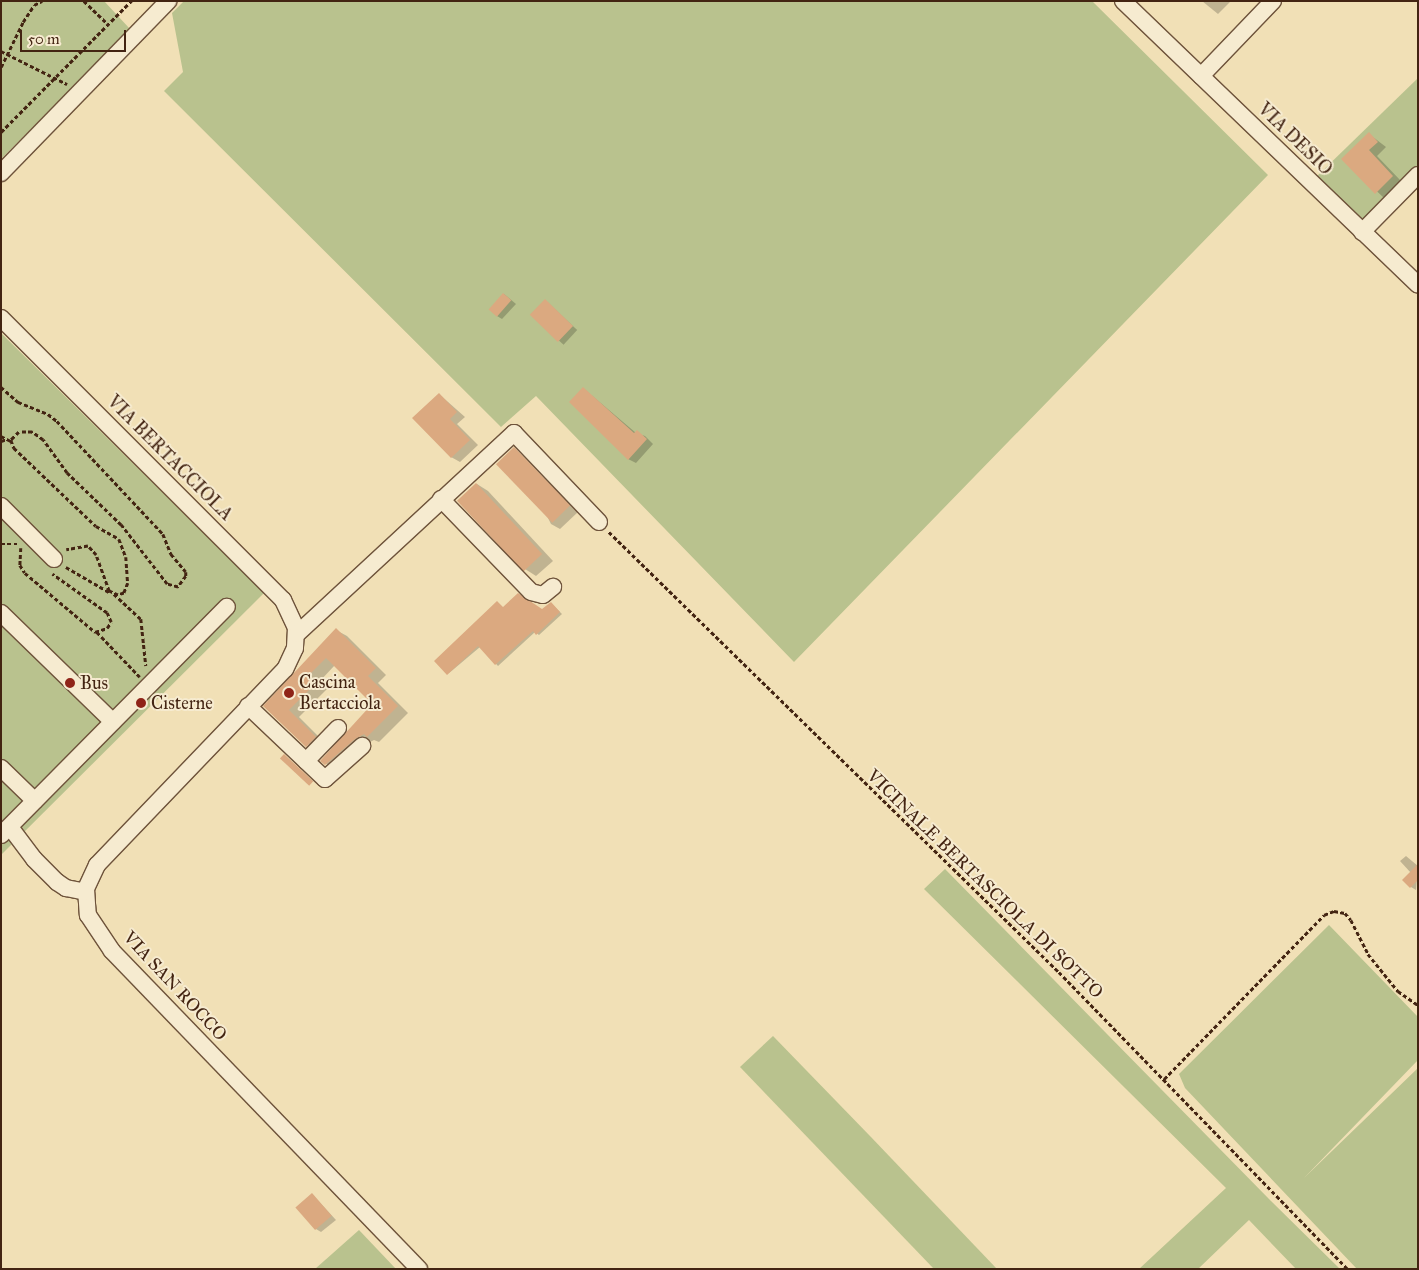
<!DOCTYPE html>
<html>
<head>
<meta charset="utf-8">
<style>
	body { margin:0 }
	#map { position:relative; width:1419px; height:1270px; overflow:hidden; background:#f1e0b6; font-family:"IM FELL Great Primer",serif }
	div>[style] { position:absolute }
	.green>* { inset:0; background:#b9c28e }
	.shadow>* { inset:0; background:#0003; transform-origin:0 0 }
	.building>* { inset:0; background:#dba980; transform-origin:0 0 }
	.path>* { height:2.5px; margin-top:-1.25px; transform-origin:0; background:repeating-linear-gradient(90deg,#432412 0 4px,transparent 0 6.5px) }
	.roads { filter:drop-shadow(1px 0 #6e533b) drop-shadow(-1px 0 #6e533b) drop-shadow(0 1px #6e533b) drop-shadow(0 -1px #6e533b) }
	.minor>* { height:16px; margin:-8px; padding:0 8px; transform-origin:8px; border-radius:8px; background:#f6ebd0 }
	.dots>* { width:14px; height:14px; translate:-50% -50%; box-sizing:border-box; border:2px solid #f6ebd0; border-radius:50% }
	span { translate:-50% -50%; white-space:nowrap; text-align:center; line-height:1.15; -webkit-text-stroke:4px #f6ebd0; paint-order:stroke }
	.street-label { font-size:18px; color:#432412 }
	.poi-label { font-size:18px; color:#432412 }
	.left { translate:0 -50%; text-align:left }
	.frame { position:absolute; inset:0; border:2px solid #432412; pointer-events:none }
	.scale { position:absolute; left:20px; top:30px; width:106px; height:22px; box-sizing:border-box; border:2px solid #432412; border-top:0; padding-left:6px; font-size:15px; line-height:18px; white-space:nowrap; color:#432412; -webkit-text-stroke:4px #f6ebd0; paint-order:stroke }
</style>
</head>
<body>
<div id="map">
	<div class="green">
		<i style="clip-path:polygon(1px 1px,104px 1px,130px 29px,1px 159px)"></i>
		<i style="clip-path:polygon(184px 1px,1092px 1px,1268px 175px,794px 662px,536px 396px,501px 427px,164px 91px,183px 72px,172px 13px)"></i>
		<i style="clip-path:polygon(1418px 78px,1418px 188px,1370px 235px,1314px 179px)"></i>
		<i style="clip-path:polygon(1px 333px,264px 593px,1px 855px)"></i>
		<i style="clip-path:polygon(945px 869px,1269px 1199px,1340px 1269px,1296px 1269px,1249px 1220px,1198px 1269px,1139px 1269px,1226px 1188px,924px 889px)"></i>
		<i style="clip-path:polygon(1329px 925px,1418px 1017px,1418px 1060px,1304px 1178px,1418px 1068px,1418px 1269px,1357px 1269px,1185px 1088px,1179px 1074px)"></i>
		<i style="clip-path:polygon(773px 1036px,870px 1136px,997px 1269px,934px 1269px,740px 1067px)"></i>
		<i style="clip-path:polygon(359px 1230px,396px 1269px,315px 1269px)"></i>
	</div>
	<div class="shadow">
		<i style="clip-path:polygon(1202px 1px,1231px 1px,1218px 14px)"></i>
		<i style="clip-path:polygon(1369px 134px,1386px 147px,1377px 156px,1401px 181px,1384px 198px,1343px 159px)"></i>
		<i style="clip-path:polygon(504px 294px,516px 304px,502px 319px,497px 316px)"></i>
		<i style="left:545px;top:300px;width:44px;height:20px;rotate:43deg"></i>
		<i style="clip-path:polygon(583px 388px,636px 433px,645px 436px,653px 444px,636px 463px,628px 459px)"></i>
		<i style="clip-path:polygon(439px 394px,465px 417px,457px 424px,478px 445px,460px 462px,451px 457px)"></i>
		<i style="clip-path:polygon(514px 449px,578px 512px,560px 529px,551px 524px)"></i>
		<i style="clip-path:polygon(477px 484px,488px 491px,553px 561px,536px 576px,525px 569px,458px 501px)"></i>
		<i style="clip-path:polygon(551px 603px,562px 614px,539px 635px,535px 632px,498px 666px,480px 647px,448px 674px,503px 608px,542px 610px)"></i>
		<i style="clip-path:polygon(336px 630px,347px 636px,386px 675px,378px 683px,408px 713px,379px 742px,374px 740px,366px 744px,337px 771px,322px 761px,374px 704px,335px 665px,320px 681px,327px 689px,299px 717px,326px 744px,317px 752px,265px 706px)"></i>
		<i style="clip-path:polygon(1406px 856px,1418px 866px,1416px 890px,1411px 887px,1411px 873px,1400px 861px)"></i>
		<i style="clip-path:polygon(312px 1194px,336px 1220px,321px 1232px,316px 1229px)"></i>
	</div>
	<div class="building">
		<i style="clip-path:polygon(1369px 132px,1378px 142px,1369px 150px,1393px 176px,1375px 194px,1341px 159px)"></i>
		<i style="left:503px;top:293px;width:11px;height:22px;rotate:41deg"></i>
		<i style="left:545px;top:299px;width:39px;height:22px;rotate:44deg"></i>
		<i style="clip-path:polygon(583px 387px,634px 433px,637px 430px,647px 439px,628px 460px,569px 402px)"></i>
		<i style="clip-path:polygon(439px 393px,457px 412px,450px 419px,470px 440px,451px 458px,412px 418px)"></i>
		<i style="left:514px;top:447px;width:81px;height:25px;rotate:46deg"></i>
		<i style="left:476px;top:483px;width:97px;height:26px;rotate:47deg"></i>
		<i style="clip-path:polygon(518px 593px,542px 609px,551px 602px,560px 612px,536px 635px,533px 631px,495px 665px,478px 646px,447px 675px,434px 661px,497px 601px,503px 607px)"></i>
		<i style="clip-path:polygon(336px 628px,376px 668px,368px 676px,398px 706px,367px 737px,364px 734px,355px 739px,325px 765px,320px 761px,372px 704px,326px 658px,309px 675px,317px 682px,289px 710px,316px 737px,306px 747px,263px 706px)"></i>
		<i style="left:284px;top:754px;width:40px;height:6px;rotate:43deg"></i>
		<i style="clip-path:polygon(1418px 864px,1418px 880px,1410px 888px,1402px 880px)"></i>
		<i style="left:312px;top:1193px;width:30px;height:22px;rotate:49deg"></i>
	</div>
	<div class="path">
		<i style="left:84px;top:1px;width:32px;rotate:44deg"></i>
		<i style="left:1px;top:51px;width:74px;rotate:26.6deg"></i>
		<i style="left:1px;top:67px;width:50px;rotate:-63.9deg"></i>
		<i style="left:23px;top:22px;width:20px;rotate:-57deg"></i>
		<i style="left:34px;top:5px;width:9px;rotate:-27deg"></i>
		<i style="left:1px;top:132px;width:185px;rotate:-45.2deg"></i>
		<i style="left:1px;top:387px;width:23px;rotate:41deg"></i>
		<i style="left:18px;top:402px;width:32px;rotate:22deg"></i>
		<i style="left:48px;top:414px;width:11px;rotate:38deg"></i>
		<i style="left:57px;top:421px;width:155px;rotate:46.8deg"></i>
		<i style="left:163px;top:534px;width:22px;rotate:68deg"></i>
		<i style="left:171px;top:554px;width:23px;rotate:50deg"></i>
		<i style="left:186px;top:572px;width:4px;rotate:90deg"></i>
		<i style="left:186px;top:576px;width:14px;rotate:126deg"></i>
		<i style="left:178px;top:587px;width:11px;rotate:-165deg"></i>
		<i style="left:167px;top:584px;width:75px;rotate:-127.9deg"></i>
		<i style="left:121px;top:525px;width:75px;rotate:-136.1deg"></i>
		<i style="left:67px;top:473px;width:41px;rotate:-126deg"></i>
		<i style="left:43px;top:440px;width:14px;rotate:-144deg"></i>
		<i style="left:32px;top:432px;width:13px;rotate:180deg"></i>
		<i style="left:19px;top:432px;width:11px;rotate:135deg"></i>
		<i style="left:11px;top:440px;width:9px;rotate:69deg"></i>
		<i style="left:14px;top:448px;width:113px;rotate:43.6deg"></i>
		<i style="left:96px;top:526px;width:26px;rotate:29deg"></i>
		<i style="left:119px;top:539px;width:19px;rotate:69deg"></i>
		<i style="left:126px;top:557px;width:26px;rotate:86deg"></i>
		<i style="left:128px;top:583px;width:11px;rotate:112deg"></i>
		<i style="left:124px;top:593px;width:6px;rotate:162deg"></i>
		<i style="left:118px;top:595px;width:10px;rotate:-156deg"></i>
		<i style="left:109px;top:591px;width:38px;rotate:-110deg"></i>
		<i style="left:96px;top:555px;width:12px;rotate:-132deg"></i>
		<i style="left:88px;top:546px;width:22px;rotate:170deg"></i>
		<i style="left:1px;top:436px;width:11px;rotate:27deg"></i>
		<i style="left:1px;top:441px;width:6px;rotate:-18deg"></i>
		<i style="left:609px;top:532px;width:629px;rotate:44.36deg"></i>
		<i style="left:1059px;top:972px;width:414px;rotate:45.8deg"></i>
		<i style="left:1px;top:544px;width:16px"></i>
		<i style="left:21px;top:548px;width:17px;rotate:93deg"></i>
		<i style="left:20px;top:565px;width:9px;rotate:58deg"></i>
		<i style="left:25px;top:573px;width:92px;rotate:40.1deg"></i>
		<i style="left:95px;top:632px;width:13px;rotate:-18deg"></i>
		<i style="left:107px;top:628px;width:7px;rotate:-56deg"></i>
		<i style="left:111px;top:622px;width:10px;rotate:-114deg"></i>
		<i style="left:107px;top:613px;width:67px;rotate:-144.7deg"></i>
		<i style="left:66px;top:567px;width:50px;rotate:30.2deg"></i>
		<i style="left:114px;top:594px;width:37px;rotate:43deg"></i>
		<i style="left:141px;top:619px;width:47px;rotate:83.9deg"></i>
		<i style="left:97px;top:632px;width:62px;rotate:46.3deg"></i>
		<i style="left:1164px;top:1079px;width:229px;rotate:-45.7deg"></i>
		<i style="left:1324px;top:915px;width:11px;rotate:-22deg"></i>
		<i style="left:1334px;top:911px;width:11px;rotate:10deg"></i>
		<i style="left:1345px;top:913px;width:9px;rotate:49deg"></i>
		<i style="left:1351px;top:920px;width:38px;rotate:63deg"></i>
		<i style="left:1368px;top:954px;width:48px;rotate:51deg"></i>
		<i style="left:1398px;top:991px;width:24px;rotate:35deg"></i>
	</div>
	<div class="roads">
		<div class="minor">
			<i style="left:1123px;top:1px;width:409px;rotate:43.9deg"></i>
			<i style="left:1201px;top:76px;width:104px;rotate:-46.2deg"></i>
			<i style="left:1px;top:173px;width:240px;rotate:-45.8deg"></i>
			<i style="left:1362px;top:232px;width:80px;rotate:-45.5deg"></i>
			<i style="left:1px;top:318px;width:399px;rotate:45deg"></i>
			<i style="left:283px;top:600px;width:31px;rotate:65deg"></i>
			<i style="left:296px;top:628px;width:20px;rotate:93deg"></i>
			<i style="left:295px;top:648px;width:23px;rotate:115deg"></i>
			<i style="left:285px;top:669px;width:272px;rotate:133.8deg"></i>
			<i style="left:97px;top:865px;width:26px;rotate:115deg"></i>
			<i style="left:86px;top:889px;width:26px;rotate:86deg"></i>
			<i style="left:88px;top:915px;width:43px;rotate:56.3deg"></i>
			<i style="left:112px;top:951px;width:442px;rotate:46deg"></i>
			<i style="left:441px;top:499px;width:129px;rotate:45.9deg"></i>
			<i style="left:531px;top:592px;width:12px;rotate:14deg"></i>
			<i style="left:543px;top:595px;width:13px;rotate:-39deg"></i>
			<i style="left:1px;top:506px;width:75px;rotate:45deg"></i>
			<i style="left:1px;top:613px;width:156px;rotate:44.2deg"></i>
			<i style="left:297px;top:634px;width:296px;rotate:-42.8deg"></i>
			<i style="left:514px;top:433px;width:123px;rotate:46.3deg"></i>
			<i style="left:248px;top:706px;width:106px;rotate:43.5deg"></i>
			<i style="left:325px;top:779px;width:50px;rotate:-41.7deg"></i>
			<i style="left:306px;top:761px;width:46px;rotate:-45.9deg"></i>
			<i style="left:1px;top:768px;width:47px;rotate:44.1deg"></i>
			<i style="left:10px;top:827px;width:40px;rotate:53deg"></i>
			<i style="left:34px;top:859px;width:33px;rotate:45deg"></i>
			<i style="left:57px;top:882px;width:11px;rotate:34deg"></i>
			<i style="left:66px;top:888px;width:20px;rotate:11deg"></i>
			<i style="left:1px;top:835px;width:321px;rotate:-45.3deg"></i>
		</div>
	</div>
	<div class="dots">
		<i style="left:70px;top:683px;background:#8f2418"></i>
		<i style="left:289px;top:693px;background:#8f2418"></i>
		<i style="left:141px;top:703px;background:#8f2418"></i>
	</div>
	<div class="street-label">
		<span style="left:1295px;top:139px;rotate:44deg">VIA DESIO</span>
		<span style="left:170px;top:458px;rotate:45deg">VIA BERTACCIOLA</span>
		<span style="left:985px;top:884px;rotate:44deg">VICINALE BERTASCIOLA DI SOTTO</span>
		<span style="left:175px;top:986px;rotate:47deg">VIA SAN ROCCO</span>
	</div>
	<div class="poi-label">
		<span class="left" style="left:80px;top:683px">Bus</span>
		<span class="left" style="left:299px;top:693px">Cascina<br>Bertacciola</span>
		<span class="left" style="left:151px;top:703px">Cisterne</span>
	</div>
	<div class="frame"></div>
	<div class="scale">50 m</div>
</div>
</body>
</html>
